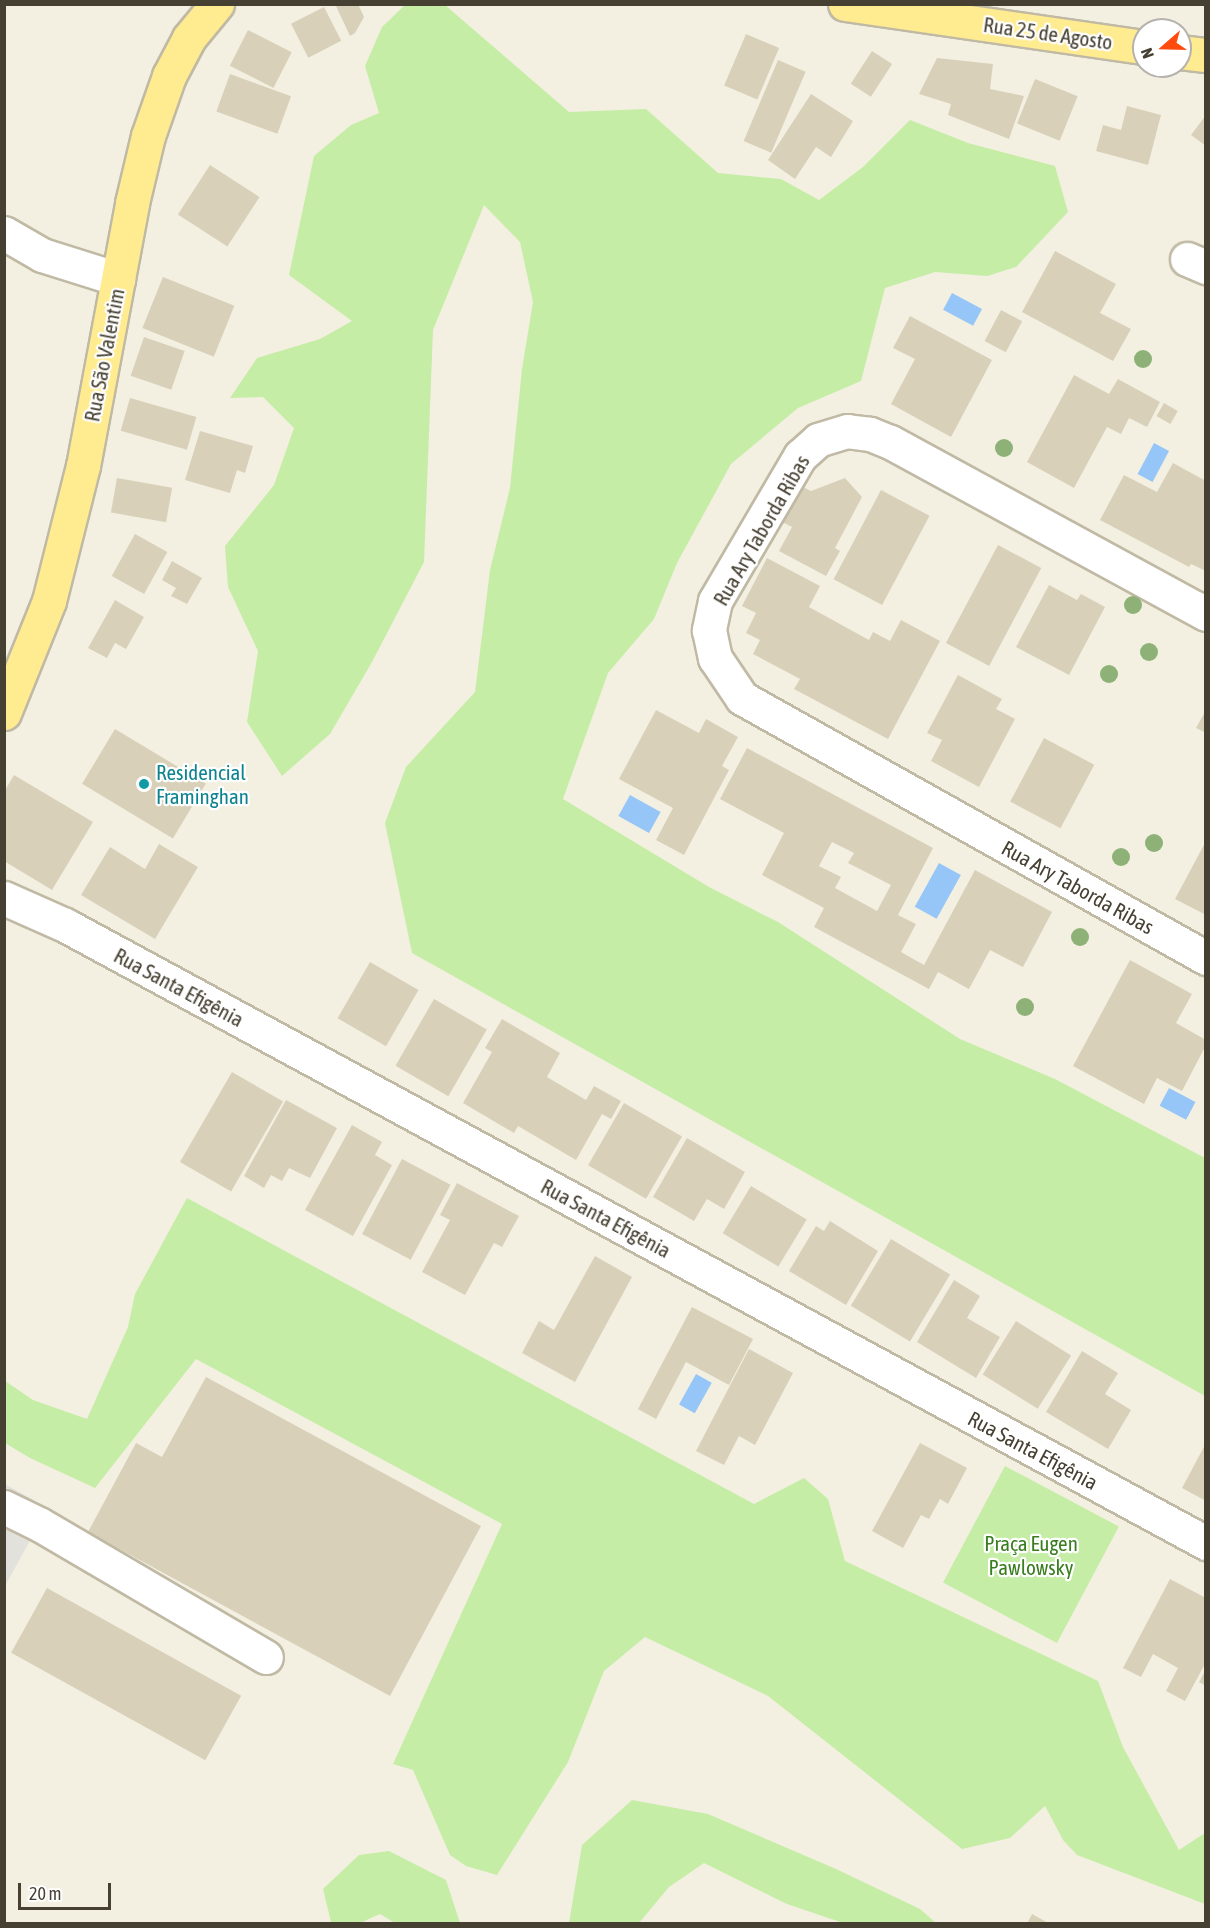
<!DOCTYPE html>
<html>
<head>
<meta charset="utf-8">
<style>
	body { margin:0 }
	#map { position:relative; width:1210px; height:1928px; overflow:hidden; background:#f3f0e2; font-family:"Asap Condensed",sans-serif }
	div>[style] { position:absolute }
	.green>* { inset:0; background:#c5eda6; transform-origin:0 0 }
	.parking>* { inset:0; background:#e3e1dc }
	.water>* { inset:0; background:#96c6f8; transform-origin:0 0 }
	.building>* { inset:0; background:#d9d0b9; transform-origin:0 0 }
	.roads { filter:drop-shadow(2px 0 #c0b9a4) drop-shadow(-2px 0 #c0b9a4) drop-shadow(0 2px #c0b9a4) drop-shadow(0 -2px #c0b9a4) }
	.minor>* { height:33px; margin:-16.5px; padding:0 16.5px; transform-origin:16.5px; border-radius:16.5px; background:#fff }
	.major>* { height:33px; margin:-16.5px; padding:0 16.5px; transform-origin:16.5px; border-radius:16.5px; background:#ffeb90 }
	.trees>* { width:18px; height:18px; margin:-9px; border-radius:50%; background:#8db177 }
	.dots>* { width:16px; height:16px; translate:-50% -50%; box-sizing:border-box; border:3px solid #fff; border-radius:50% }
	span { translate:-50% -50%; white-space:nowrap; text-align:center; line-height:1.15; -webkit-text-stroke:4.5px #fff; paint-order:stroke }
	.street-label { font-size:21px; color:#464032 }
	.culture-label { font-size:21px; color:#0d838f }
	.left { translate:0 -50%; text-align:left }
	.park-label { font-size:21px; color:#397d1f }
	.frame { position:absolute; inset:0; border:6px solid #464032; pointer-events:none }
	.north { position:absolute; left:1132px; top:18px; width:60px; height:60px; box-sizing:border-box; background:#fff; border:2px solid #b5b3ad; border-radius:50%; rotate:250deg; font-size:16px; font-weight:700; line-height:24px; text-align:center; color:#464032 }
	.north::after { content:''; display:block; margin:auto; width:21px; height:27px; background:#ff4b0e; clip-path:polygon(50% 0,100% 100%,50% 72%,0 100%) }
	.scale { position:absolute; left:18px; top:1883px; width:93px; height:27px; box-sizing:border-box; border:3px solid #464032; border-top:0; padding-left:8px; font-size:18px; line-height:21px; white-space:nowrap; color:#464032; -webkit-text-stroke:4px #fff; paint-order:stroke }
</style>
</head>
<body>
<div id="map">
	<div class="green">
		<i style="clip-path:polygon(405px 5px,445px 5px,569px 112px,646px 109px,718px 173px,781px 179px,819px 200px,863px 167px,910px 120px,968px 143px,1055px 166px,1068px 212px,1016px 267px,987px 276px,935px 272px,885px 288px,861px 381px,798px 408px,731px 464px,677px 563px,654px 619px,608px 673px,563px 799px,709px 887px,778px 922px,960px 1039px,1055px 1079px,1205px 1158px,1205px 1396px,412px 953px,385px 823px,406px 767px,475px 692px,490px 570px,510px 488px,522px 369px,533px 302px,520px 242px,484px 205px,433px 330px,424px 562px,372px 662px,330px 734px,282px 776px,247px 722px,258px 651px,228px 587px,225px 546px,274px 485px,294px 428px,263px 397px,230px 398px,257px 358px,320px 339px,352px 321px,289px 275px,314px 156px,351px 125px,379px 113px,365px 66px,382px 27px)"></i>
		<i style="clip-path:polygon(187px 1198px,754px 1504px,804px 1478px,828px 1499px,845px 1561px,1098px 1681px,1123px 1747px,1179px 1850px,1205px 1833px,1205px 1904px,1077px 1855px,1063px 1840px,1045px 1806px,1010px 1838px,962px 1849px,768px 1696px,645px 1637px,604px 1671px,568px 1762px,497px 1875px,466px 1866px,450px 1855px,413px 1770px,393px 1764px,502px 1524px,196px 1359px,95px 1488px,30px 1458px,5px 1443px,5px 1381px,33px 1400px,87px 1419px,128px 1327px,135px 1294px)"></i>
		<i style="left:1005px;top:1466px;width:129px;height:132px;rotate:28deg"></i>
		<i style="clip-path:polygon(632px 1800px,708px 1814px,836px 1869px,920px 1909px,936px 1923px,843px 1923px,787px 1904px,704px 1863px,669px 1887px,639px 1923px,569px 1923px,582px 1845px)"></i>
		<i style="clip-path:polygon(389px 1851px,446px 1880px,460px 1923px,395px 1923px,380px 1914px,360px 1923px,331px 1922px,323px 1889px,359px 1855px)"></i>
	</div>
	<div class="parking">
		<i style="clip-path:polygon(5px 1484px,48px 1508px,5px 1586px)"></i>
	</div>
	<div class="water">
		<i style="left:952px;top:293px;width:34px;height:19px;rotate:28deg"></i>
		<i style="left:1154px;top:443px;width:17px;height:35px;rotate:28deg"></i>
		<i style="left:630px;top:795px;width:35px;height:24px;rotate:29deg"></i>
		<i style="left:939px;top:863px;width:25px;height:50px;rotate:29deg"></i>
		<i style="left:1169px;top:1088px;width:30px;height:20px;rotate:28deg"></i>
		<i style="left:696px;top:1374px;width:18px;height:35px;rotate:29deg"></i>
	</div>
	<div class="building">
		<i style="clip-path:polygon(335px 4px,358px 4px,364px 17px,355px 33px,350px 36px)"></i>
		<i style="left:324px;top:7px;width:38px;height:37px;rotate:63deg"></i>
		<i style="left:248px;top:30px;width:49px;height:40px;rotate:27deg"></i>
		<i style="left:746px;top:34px;width:36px;height:56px;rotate:23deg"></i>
		<i style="left:872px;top:51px;width:24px;height:39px;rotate:33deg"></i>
		<i style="clip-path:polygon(937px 58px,993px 64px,990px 89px,1024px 96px,1009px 139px,948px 115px,951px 104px,919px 94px)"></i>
		<i style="left:778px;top:60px;width:30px;height:88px;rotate:23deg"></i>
		<i style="left:230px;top:74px;width:65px;height:40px;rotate:20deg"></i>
		<i style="left:1035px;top:79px;width:46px;height:48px;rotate:22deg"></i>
		<i style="clip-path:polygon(811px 94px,853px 121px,831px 157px,816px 147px,795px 179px,768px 160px)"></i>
		<i style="clip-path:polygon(1127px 106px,1161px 115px,1148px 165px,1096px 151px,1103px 125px,1121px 130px)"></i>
		<i style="clip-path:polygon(1206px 115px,1206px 146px,1191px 135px)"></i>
		<i style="left:210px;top:165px;width:59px;height:59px;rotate:33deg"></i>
		<i style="clip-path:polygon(1055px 251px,1116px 284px,1100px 313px,1131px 329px,1113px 361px,1022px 312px)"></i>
		<i style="left:163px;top:277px;width:77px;height:55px;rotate:22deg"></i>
		<i style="left:1001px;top:310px;width:24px;height:35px;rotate:28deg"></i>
		<i style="clip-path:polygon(910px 316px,992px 360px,951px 437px,891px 404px,915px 359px,893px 348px)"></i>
		<i style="left:144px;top:337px;width:43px;height:41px;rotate:19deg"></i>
		<i style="clip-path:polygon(1074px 375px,1109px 394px,1118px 379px,1160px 402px,1147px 427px,1129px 418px,1121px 434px,1107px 427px,1074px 488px,1027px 462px)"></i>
		<i style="left:130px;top:398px;width:69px;height:34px;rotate:16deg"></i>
		<i style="left:1164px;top:403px;width:16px;height:15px;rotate:30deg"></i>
		<i style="clip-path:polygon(200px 431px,253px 446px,245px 473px,237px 470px,230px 493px,185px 480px)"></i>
		<i style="clip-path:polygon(1173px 463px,1206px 481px,1206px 571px,1191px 564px,1189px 567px,1100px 520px,1124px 475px,1157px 492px)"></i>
		<i style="left:117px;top:478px;width:56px;height:35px;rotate:10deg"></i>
		<i style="clip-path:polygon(845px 478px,862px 497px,835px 548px,840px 551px,826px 576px,779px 551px,792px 527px,780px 521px,799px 485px,811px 491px)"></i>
		<i style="left:881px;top:490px;width:55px;height:101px;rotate:28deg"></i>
		<i style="left:135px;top:534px;width:37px;height:48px;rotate:29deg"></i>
		<i style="left:998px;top:545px;width:49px;height:111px;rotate:28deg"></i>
		<i style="clip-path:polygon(767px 558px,820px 586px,809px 607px,869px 640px,873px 632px,890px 641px,901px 620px,940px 641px,888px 739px,794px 689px,800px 679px,753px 654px,760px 640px,746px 633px,756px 613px,742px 606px)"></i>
		<i style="clip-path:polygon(172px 561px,202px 578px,187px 604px,171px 596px,176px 588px,162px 580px)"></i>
		<i style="clip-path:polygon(1049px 585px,1077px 600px,1081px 594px,1105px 607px,1069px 675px,1016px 647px)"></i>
		<i style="clip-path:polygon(115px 600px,144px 617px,126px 649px,115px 643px,107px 658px,88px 648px)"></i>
		<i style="clip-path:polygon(958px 675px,1002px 699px,996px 709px,1015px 719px,979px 787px,931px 761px,942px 740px,927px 733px)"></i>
		<i style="clip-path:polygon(656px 710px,699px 733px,706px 719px,738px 737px,722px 766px,729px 770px,684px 855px,656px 840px,673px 808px,619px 779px)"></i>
		<i style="clip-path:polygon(1206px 710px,1206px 733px,1196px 728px)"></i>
		<i style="left:115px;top:729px;width:106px;height:64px;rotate:31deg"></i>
		<i style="left:1044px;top:738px;width:57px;height:72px;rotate:28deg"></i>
		<i style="clip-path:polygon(evenodd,747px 748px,933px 848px,898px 915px,916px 924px,901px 952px,924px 965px,975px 870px,1052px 912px,1023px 967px,990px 950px,969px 989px,938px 972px,929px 989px,814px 927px,824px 908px,762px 875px,784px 833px,720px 799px,747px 748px,832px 842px,854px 853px,848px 863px,891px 885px,877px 911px,835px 888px,841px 877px,819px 866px,832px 842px)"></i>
		<i style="clip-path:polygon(14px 775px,93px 822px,52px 890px,4px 861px,4px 792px)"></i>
		<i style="clip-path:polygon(1206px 841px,1206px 915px,1175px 899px)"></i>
		<i style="clip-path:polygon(159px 844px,198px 867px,155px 939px,81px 895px,110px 847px,145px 869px)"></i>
		<i style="clip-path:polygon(1130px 960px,1192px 994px,1176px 1023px,1206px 1040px,1206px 1045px,1182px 1091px,1157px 1078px,1144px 1104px,1073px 1066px)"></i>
		<i style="left:370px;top:962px;width:56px;height:65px;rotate:30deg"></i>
		<i style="left:434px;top:999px;width:61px;height:77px;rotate:30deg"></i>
		<i style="clip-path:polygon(502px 1019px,560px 1053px,547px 1077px,586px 1100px,594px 1086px,621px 1101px,611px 1119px,602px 1114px,576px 1160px,518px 1126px,514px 1133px,463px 1103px,492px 1052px,485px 1048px)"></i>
		<i style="left:232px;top:1072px;width:59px;height:104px;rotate:30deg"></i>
		<i style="clip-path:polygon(286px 1100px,337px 1128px,310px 1178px,289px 1168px,282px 1181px,271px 1175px,264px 1188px,244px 1176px)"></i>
		<i style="left:624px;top:1103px;width:67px;height:72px;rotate:30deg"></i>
		<i style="clip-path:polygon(352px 1125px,382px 1142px,375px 1155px,392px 1165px,353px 1236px,305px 1210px)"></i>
		<i style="clip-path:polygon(687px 1138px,745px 1172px,724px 1209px,707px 1199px,694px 1221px,653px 1197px)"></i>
		<i style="left:402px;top:1159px;width:55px;height:85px;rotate:28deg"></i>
		<i style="clip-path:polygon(457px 1183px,519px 1216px,502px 1247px,494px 1243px,465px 1295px,422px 1272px,450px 1220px,440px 1215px)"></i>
		<i style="left:751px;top:1186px;width:65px;height:55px;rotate:31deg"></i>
		<i style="clip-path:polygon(830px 1221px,878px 1251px,846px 1305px,789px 1271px,816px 1226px,824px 1231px)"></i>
		<i style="left:891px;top:1239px;width:69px;height:78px;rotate:31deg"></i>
		<i style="clip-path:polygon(595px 1256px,632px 1277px,575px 1382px,522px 1353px,539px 1321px,554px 1330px)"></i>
		<i style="clip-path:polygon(954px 1280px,980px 1296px,967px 1318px,1000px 1337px,976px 1378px,917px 1342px)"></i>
		<i style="clip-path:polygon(692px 1307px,753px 1339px,729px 1385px,686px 1362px,656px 1419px,638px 1409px)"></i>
		<i style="left:1016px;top:1321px;width:65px;height:63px;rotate:32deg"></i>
		<i style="clip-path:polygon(749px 1349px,793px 1373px,755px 1445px,739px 1436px,724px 1465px,696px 1451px)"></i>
		<i style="clip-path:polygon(1082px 1351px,1118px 1373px,1105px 1394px,1131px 1410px,1108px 1449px,1046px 1412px)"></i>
		<i style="clip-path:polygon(206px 1377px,481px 1526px,390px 1696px,88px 1532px,136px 1443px,162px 1457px)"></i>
		<i style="clip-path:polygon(920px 1443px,967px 1468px,948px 1504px,940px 1499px,929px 1519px,921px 1515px,903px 1548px,872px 1531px)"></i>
		<i style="clip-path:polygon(1206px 1443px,1206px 1501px,1182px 1488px)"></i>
		<i style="clip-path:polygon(1170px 1579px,1206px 1598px,1206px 1662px,1185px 1701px,1166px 1691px,1178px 1668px,1153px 1654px,1141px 1677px,1123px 1668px)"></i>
		<i style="left:47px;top:1588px;width:222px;height:74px;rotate:29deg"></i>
		<i style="clip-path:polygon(1206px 1669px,1206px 1686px,1199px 1682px)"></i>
		<i style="clip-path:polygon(1032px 1914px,1050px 1924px,1027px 1924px)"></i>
	</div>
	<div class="roads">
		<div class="minor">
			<i style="left:4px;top:233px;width:44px;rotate:30.1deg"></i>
			<i style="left:42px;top:255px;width:80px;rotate:17.5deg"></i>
			<i style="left:1187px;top:259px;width:21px;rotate:23deg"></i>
			<i style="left:1206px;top:614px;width:360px;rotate:-151.4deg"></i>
			<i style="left:890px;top:442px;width:22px;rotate:-158deg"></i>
			<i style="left:870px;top:434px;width:23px;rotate:-173deg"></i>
			<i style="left:847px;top:431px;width:30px;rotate:163deg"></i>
			<i style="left:818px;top:440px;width:24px;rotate:138deg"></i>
			<i style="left:800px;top:456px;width:168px;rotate:120.4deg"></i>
			<i style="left:715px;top:601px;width:30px;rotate:102deg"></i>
			<i style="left:709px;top:630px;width:29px;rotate:78deg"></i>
			<i style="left:715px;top:658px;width:48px;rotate:56deg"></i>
			<i style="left:742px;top:698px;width:532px;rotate:29.26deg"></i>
			<i style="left:4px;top:898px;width:67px;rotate:23.9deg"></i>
			<i style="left:65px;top:925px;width:1298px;rotate:28.44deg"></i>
			<i style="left:4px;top:1507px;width:39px;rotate:26deg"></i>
			<i style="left:39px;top:1524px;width:263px;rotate:30.4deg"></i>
		</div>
		<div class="major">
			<i style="left:845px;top:4px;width:302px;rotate:8.2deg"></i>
			<i style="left:1180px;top:52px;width:26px;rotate:7deg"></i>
			<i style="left:4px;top:713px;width:121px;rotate:-68.1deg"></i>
			<i style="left:49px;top:601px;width:139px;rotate:-75.9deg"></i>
			<i style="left:83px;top:466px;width:268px;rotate:-79.4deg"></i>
			<i style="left:132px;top:203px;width:69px;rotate:-76.6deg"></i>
			<i style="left:148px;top:136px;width:64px;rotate:-70.7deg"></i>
			<i style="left:169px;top:76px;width:43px;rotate:-62.2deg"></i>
			<i style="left:189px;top:38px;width:44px;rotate:-50.5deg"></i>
		</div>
	</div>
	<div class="trees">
		<i style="left:1143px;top:359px"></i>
		<i style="left:1004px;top:448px"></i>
		<i style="left:1133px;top:605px"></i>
		<i style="left:1149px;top:652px"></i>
		<i style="left:1109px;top:674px"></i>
		<i style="left:1154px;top:843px"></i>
		<i style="left:1121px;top:857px"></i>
		<i style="left:1080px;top:937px"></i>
		<i style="left:1025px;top:1007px"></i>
	</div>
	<div class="dots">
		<i style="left:144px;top:784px;background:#0f9aa8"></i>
	</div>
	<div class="street-label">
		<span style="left:1048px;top:33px;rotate:8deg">Rua 25 de Agosto</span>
		<span style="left:104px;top:355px;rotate:-79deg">Rua São Valentim</span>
		<span style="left:761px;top:530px;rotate:-60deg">Rua Ary Taborda Ribas</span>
		<span style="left:1078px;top:887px;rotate:29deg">Rua Ary Taborda Ribas</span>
		<span style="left:179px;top:987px;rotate:28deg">Rua Santa Efigênia</span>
		<span style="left:606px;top:1218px;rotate:28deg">Rua Santa Efigênia</span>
		<span style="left:1033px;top:1450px;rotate:28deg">Rua Santa Efigênia</span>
	</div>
	<div class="culture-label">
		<span class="left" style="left:156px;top:784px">Residencial<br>Framinghan</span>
	</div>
	<div class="park-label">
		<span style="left:1031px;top:1555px">Praça Eugen<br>Pawlowsky</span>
	</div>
	<div class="frame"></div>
	<div class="north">N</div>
	<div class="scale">20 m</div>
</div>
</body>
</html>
